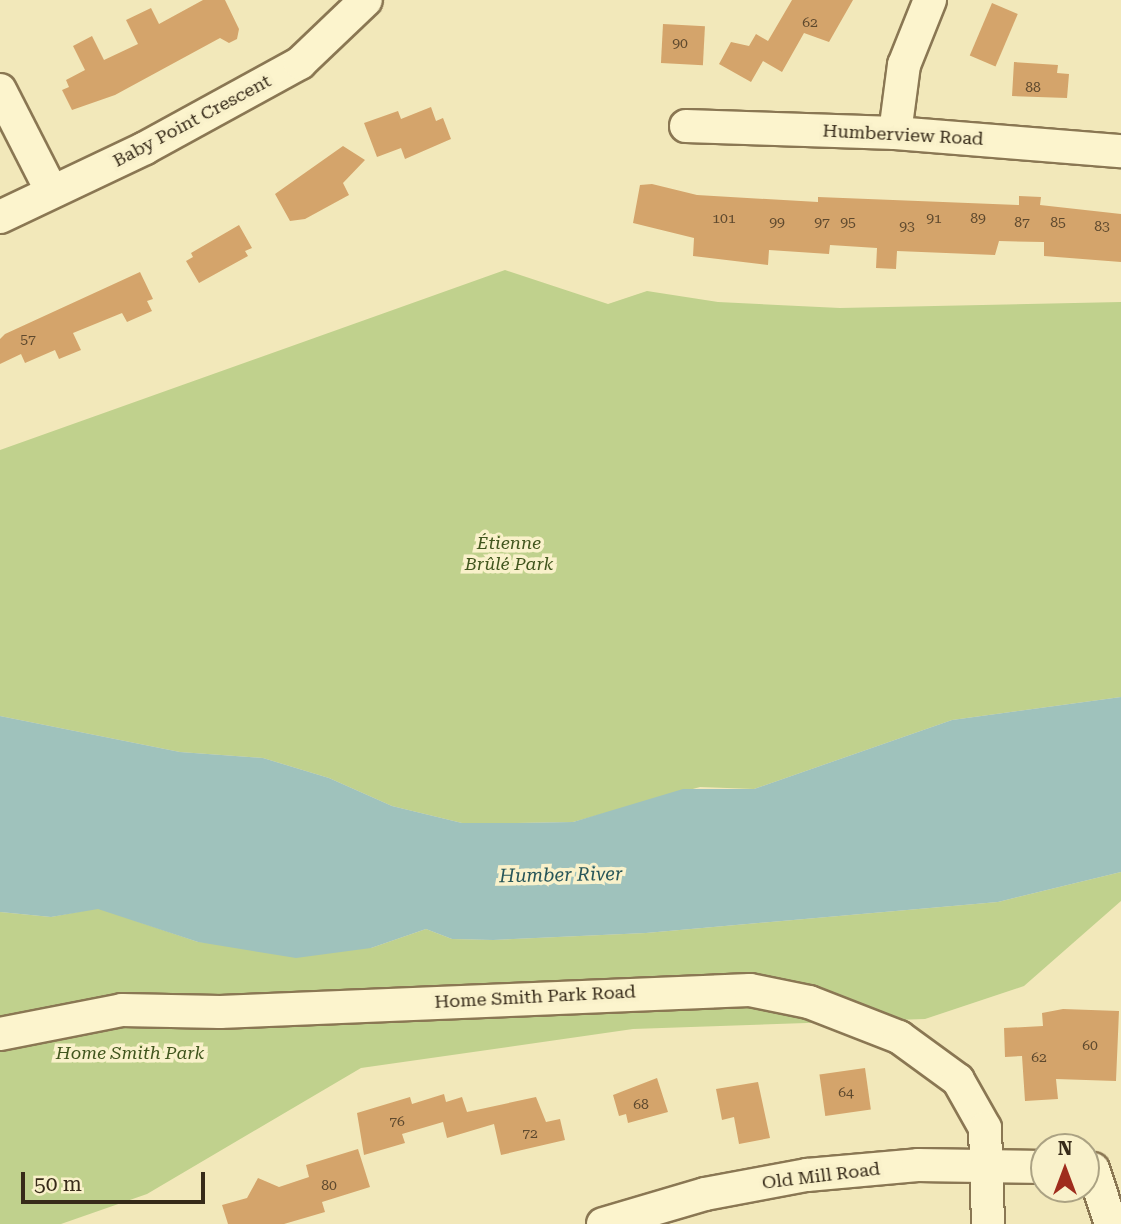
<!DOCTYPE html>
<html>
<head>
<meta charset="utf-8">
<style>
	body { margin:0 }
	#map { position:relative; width:1121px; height:1224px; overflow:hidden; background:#f2e8ba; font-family:"Roboto Serif",serif }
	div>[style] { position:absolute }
	.green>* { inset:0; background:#c0d18d }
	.water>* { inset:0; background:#9fc2bc }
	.building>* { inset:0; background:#d4a46b; transform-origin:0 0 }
	.roads { filter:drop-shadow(2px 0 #8a7753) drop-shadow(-2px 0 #8a7753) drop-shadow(0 2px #8a7753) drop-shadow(0 -2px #8a7753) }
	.minor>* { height:32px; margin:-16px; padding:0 16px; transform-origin:16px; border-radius:16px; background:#fcf4cd }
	span { translate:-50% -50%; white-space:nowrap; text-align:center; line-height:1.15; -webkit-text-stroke:7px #f9f1ca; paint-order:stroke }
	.number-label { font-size:14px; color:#5e492e }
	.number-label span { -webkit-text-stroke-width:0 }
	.street-label { font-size:18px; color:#372b19 }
	.park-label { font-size:18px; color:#41561e; font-style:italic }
	.water-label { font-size:19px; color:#275659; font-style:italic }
	.north { position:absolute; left:1030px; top:1133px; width:70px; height:70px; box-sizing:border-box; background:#f9f1ca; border:2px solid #aba283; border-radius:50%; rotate:0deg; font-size:19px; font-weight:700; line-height:28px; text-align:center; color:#372b19 }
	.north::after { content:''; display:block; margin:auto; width:24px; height:32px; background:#9f2c1d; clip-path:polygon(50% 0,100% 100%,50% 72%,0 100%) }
	.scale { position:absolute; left:21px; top:1172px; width:184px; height:32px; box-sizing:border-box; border:4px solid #372b19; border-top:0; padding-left:9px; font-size:21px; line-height:24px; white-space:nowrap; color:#372b19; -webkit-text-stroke:5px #f9f1ca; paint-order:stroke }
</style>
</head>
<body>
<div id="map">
	<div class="green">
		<i style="clip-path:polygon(505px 270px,608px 304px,647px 291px,718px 302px,840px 308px,1121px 302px,1121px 697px,952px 720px,754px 789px,700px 787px,573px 822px,516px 823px,462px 823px,392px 806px,329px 778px,263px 758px,180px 752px,0 716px,0 450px)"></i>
		<i style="clip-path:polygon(1121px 872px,1121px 901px,1024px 986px,925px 1019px,633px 1029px,361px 1068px,147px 1194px,61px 1224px,0 1224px,0 912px,51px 917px,98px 908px,198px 942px,371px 948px,426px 929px,452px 939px,493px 940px,646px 933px,998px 902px)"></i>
	</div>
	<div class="water">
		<i style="clip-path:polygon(1121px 697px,1121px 872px,998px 902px,646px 933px,493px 940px,452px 939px,426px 929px,371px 948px,296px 958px,198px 942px,98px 909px,51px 917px,0 912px,0 716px,180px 752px,263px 758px,329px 778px,392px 806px,462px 823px,516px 823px,573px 822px,683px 789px,754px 789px,952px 720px)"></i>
	</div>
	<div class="building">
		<i style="clip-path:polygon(203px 0,225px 0,239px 29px,237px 39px,229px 43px,220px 38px,115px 95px,72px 110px,62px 90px,69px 87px,66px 80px,85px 70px,73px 46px,92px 36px,104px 60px,138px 44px,126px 20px,151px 8px,159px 24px)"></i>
		<i style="clip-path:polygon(792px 0,853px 0,829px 42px,804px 33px,782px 72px,763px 61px,751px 82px,719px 64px,731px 42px,749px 46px,756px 34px,768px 41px)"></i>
		<i style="left:992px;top:3px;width:28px;height:57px;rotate:23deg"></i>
		<i style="left:663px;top:24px;width:42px;height:39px;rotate:3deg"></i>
		<i style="clip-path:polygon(1014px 62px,1058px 65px,1057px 73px,1069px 74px,1067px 98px,1012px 96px)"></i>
		<i style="clip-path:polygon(431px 107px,436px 121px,443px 118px,451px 139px,405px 159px,401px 148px,377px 157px,364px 123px,398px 111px,401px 119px)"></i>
		<i style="clip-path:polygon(343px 146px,365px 160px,343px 183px,349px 195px,305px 219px,290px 221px,275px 194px)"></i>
		<i style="clip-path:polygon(652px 184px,697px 195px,818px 202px,818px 197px,1019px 205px,1019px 196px,1041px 197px,1040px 205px,1121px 214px,1121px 262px,1044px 256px,1044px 242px,999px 241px,995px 255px,897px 251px,896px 269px,876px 268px,877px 248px,830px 245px,829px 254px,769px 250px,768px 265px,693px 256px,694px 238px,633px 223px,640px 185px)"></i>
		<i style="clip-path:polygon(239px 225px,252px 248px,245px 251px,248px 256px,199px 283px,186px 261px,193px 257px,191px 253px)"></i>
		<i style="clip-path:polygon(140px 272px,153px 299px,147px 301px,152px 311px,127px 322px,122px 313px,73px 333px,81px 350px,59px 359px,55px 350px,25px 363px,21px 354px,0 364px,0 339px,5px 334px)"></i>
		<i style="clip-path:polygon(1063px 1009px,1119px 1011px,1116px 1081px,1056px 1079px,1058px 1099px,1025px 1101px,1022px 1056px,1005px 1057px,1004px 1028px,1043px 1026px,1042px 1013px)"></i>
		<i style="left:865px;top:1068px;width:42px;height:46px;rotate:82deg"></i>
		<i style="clip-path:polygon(657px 1078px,668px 1112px,628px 1123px,626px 1114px,619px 1116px,613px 1095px)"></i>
		<i style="clip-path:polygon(758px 1082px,770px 1138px,739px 1144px,734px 1117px,722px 1120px,716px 1089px)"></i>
		<i style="clip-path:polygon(444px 1094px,446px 1102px,462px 1097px,467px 1112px,536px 1097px,546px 1122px,560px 1119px,565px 1140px,501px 1155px,494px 1124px,447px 1138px,443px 1122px,402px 1134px,405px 1143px,364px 1155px,357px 1113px,410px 1097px,412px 1104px)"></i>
		<i style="clip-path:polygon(358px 1149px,370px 1187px,322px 1202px,325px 1212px,284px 1224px,228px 1224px,222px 1205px,247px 1198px,258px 1178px,279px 1187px,309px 1177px,306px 1165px)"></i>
	</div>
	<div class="roads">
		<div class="minor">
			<i style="left:0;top:90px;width:114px;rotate:63deg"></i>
			<i style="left:686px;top:126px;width:209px;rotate:1.9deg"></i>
			<i style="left:895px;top:133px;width:227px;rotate:4.6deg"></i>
			<i style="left:895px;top:133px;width:69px;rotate:-82.5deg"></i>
			<i style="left:904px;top:65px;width:70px;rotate:-68.2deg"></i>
			<i style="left:0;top:217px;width:161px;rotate:-25.4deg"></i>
			<i style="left:145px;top:148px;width:177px;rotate:-28.7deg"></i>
			<i style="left:300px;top:63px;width:91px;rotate:-43.7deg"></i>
			<i style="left:0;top:1034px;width:124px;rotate:-11.1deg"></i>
			<i style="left:122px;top:1010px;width:98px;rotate:1.2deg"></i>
			<i style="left:220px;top:1012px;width:530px;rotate:-2.38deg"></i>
			<i style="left:750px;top:990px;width:60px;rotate:11.5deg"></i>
			<i style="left:809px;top:1002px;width:97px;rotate:21.3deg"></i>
			<i style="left:899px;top:1037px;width:73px;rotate:36.1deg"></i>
			<i style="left:958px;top:1080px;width:55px;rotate:60.6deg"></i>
			<i style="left:985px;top:1128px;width:96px;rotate:88.2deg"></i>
			<i style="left:1093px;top:1169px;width:58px;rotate:71.9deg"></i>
			<i style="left:603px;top:1224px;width:106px;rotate:-16.4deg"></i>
			<i style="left:705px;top:1194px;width:104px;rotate:-10.6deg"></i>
			<i style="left:807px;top:1175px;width:111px;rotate:-5.1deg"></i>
			<i style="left:918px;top:1165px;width:126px;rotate:0.9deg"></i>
		</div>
	</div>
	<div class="number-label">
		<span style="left:810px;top:22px">62</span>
		<span style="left:680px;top:43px">90</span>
		<span style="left:1033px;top:87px">88</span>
		<span style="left:724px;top:218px">101</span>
		<span style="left:934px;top:218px">91</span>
		<span style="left:978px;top:218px">89</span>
		<span style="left:777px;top:222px">99</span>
		<span style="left:822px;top:222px">97</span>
		<span style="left:848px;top:222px">95</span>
		<span style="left:1022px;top:222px">87</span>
		<span style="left:1058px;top:222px">85</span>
		<span style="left:907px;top:226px">93</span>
		<span style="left:1102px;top:226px">83</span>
		<span style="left:28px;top:339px">57</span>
		<span style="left:1090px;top:1045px">60</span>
		<span style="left:1039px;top:1057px">62</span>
		<span style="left:846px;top:1092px">64</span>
		<span style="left:641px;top:1104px">68</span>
		<span style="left:397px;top:1121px">76</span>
		<span style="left:530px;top:1133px">72</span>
		<span style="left:329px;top:1185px">80</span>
	</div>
	<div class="street-label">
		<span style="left:192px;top:121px;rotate:-28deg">Baby Point Crescent</span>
		<span style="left:903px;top:135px;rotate:3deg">Humberview Road</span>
		<span style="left:535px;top:997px;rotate:-3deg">Home Smith Park Road</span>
		<span style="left:821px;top:1176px;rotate:-7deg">Old Mill Road</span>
	</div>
	<div class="park-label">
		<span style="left:509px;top:554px">Étienne<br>Brûlé Park</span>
		<span style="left:130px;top:1053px">Home Smith Park</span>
	</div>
	<div class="water-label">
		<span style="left:561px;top:875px;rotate:-1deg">Humber River</span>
	</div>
	<div class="north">N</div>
	<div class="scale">50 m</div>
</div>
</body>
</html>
